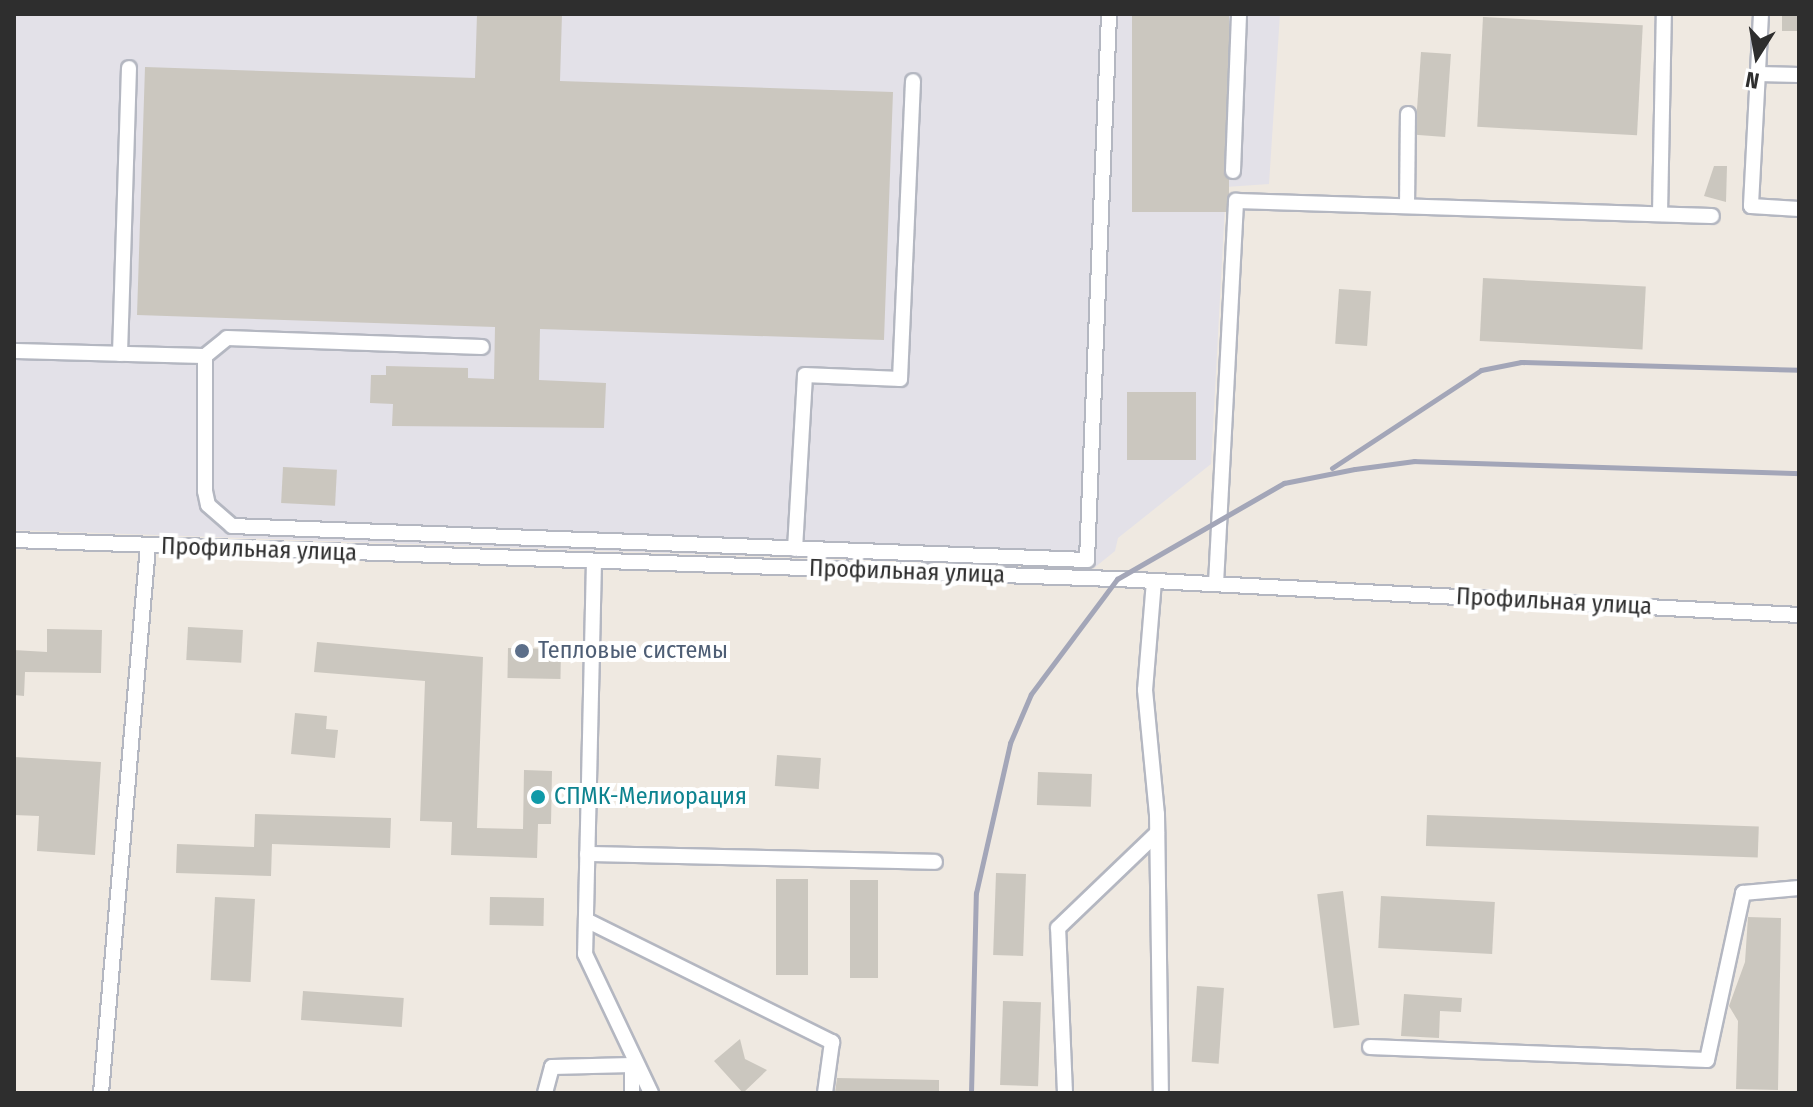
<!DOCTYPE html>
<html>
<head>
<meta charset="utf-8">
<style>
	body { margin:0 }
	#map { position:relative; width:1813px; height:1107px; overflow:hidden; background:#efe9e1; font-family:"Fira Sans Condensed",sans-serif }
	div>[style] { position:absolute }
	.industrial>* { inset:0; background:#e3e1e8 }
	.building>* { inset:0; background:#cbc7bf; transform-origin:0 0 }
	.roads { filter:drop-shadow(2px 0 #b4b7c1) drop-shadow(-2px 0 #b4b7c1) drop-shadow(0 2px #b4b7c1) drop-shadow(0 -2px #b4b7c1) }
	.minor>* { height:14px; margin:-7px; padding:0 7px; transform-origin:7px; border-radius:7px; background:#fff }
	.rail>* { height:5px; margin:-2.5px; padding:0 2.5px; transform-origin:2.5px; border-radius:2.5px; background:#a3a6b8 }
	.dots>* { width:22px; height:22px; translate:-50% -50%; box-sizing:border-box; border:4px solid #fff; border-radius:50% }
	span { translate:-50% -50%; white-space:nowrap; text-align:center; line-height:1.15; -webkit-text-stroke:8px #fff; paint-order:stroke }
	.street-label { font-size:24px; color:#2e2e2e }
	.service-label { font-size:24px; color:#4e5e75 }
	.left { translate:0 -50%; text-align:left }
	.culture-label { font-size:24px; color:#0d838f }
	.frame { position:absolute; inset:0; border:16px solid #2e2e2e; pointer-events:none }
	.north { position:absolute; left:1717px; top:16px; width:80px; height:80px; -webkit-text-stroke:6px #fff; paint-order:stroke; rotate:191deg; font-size:22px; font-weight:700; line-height:32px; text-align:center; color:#2e2e2e }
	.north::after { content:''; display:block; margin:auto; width:28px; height:36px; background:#2e2e2e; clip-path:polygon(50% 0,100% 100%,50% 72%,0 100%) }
</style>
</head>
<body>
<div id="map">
	<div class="industrial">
		<i style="clip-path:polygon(14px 14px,1280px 14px,1269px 184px,1226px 187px,1211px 464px,1118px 538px,1115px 551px,1094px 568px,14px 530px)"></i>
	</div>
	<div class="building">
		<i style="clip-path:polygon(477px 14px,562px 14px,560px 81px,893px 92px,884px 340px,540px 329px,539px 380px,606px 383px,604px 428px,392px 426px,393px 404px,370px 403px,371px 375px,386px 375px,386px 366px,468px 368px,468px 378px,494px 379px,495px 327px,137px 315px,145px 67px,475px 78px)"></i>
		<i style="left:1132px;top:14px;width:97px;height:198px"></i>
		<i style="left:1782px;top:14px;width:17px;height:17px"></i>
		<i style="left:1483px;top:17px;width:160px;height:110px;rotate:3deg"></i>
		<i style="left:1421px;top:52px;width:30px;height:83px;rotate:4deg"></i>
		<i style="clip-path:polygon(1714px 166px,1727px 166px,1726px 202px,1704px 196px)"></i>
		<i style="left:1483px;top:278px;width:163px;height:63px;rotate:3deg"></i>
		<i style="left:1339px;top:289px;width:32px;height:55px;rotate:4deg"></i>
		<i style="left:1127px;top:392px;width:69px;height:68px"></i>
		<i style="left:283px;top:467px;width:54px;height:36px;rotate:3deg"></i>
		<i style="left:188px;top:627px;width:55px;height:33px;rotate:3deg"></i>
		<i style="clip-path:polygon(47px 629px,102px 630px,101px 673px,25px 672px,24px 696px,14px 695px,14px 650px,47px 652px)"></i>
		<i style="clip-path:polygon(317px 642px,483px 657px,477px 828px,523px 829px,524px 770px,552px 771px,551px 824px,538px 824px,537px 858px,451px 855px,452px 822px,420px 821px,425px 681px,314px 672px)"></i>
		<i style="left:508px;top:648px;width:53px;height:30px;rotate:1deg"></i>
		<i style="clip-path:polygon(295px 713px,327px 716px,326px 729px,338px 730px,335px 758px,291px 754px)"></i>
		<i style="left:777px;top:755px;width:44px;height:31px;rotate:4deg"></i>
		<i style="clip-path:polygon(14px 757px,101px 762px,95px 855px,37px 851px,39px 816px,14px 815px)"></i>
		<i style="left:1038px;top:772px;width:54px;height:33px;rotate:2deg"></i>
		<i style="clip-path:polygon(255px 814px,391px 818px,390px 848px,272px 844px,271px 876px,176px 873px,177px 844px,254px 847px)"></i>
		<i style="left:1427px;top:815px;width:332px;height:31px;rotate:2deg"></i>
		<i style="left:996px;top:873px;width:30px;height:82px;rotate:2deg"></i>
		<i style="left:776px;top:879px;width:32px;height:96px"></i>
		<i style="left:850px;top:880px;width:28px;height:98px"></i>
		<i style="left:1343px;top:891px;width:135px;height:26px;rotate:83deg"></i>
		<i style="left:1381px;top:896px;width:114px;height:52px;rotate:3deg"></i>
		<i style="left:215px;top:897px;width:40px;height:83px;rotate:3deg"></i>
		<i style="left:490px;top:897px;width:54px;height:28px;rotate:1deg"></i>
		<i style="clip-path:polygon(1748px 917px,1781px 918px,1778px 1090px,1736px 1089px,1738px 1021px,1729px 1006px,1745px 962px)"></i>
		<i style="left:1197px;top:986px;width:27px;height:76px;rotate:4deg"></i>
		<i style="left:303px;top:991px;width:101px;height:29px;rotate:4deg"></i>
		<i style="clip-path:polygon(1404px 994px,1462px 998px,1461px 1012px,1440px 1011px,1439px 1038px,1401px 1036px)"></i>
		<i style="left:1003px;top:1001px;width:38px;height:84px;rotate:2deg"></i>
		<i style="clip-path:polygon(740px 1039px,745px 1059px,767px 1070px,743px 1093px,714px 1061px)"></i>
		<i style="clip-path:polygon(837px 1078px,939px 1080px,939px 1093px,835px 1093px)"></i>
	</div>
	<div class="roads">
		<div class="minor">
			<i style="left:1761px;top:14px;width:192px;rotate:93deg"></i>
			<i style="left:1751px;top:206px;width:48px;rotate:3.6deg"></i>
			<i style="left:1758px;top:74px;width:41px;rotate:1.4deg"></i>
			<i style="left:1233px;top:171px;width:157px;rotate:-87.8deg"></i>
			<i style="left:1407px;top:206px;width:92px;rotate:-89.4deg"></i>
			<i style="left:1660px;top:214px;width:200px;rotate:-88.9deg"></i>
			<i style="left:14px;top:351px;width:191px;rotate:1.5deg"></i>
			<i style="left:205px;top:356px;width:135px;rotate:90deg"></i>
			<i style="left:205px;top:491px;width:14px;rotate:78deg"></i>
			<i style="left:208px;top:505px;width:32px;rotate:41deg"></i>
			<i style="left:232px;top:526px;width:856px;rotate:2.28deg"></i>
			<i style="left:1087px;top:560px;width:546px;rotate:-87.69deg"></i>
			<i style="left:120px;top:354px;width:286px;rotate:-88.2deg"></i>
			<i style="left:205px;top:356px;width:28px;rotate:-39deg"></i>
			<i style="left:227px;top:338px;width:255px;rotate:2deg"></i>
			<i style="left:14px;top:540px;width:1104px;rotate:2.03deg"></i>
			<i style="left:1117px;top:579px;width:683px;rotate:3.02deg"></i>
			<i style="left:795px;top:549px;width:174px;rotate:-86.7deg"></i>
			<i style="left:805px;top:375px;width:95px;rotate:2.4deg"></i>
			<i style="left:900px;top:379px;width:298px;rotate:-87.5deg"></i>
			<i style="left:594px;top:561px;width:393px;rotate:91.3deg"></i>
			<i style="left:585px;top:954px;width:154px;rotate:64.6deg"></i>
			<i style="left:1154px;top:581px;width:109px;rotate:94.7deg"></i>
			<i style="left:1145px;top:690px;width:125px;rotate:84.5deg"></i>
			<i style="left:1157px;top:814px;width:279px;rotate:89.2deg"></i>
			<i style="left:1216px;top:584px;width:384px;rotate:-87deg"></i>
			<i style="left:1236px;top:201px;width:476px;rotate:1.8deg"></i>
			<i style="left:587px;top:854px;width:348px;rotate:1.3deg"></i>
			<i style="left:586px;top:920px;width:275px;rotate:26.4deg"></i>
			<i style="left:832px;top:1042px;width:51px;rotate:97.8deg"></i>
			<i style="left:1370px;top:1047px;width:337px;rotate:2.2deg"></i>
			<i style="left:1707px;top:1060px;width:171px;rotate:-77.8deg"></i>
			<i style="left:1743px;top:893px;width:56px;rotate:-5.1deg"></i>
			<i style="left:101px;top:1093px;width:549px;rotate:-85.09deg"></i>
			<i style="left:545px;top:1093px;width:27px;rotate:-75deg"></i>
			<i style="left:552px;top:1067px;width:80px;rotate:-1.4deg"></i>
			<i style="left:632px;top:1093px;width:28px;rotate:-90deg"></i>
			<i style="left:1065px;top:1093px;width:165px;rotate:-92.4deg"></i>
			<i style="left:1058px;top:928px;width:137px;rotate:-43.8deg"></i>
		</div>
	</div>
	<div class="rail">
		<i style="left:1332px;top:468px;width:178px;rotate:-33.3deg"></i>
		<i style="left:1481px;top:370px;width:41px;rotate:-11.3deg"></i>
		<i style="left:1521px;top:362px;width:278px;rotate:1.6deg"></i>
		<i style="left:971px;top:1093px;width:200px;rotate:-88.6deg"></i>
		<i style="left:976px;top:893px;width:154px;rotate:-77.2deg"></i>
		<i style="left:1010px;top:743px;width:53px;rotate:-66.8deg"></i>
		<i style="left:1031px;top:694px;width:144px;rotate:-53.2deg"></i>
		<i style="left:1117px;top:579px;width:193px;rotate:-29.9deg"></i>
		<i style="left:1284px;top:483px;width:72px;rotate:-11.2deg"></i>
		<i style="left:1355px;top:469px;width:60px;rotate:-7.7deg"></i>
		<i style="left:1414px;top:461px;width:385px;rotate:1.8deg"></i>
	</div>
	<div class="dots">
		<i style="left:522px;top:651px;background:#5c6f8a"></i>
		<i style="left:538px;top:797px;background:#0f9aa8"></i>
	</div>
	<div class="street-label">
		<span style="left:259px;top:550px;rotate:2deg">Профильная улица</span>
		<span style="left:907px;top:572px;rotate:2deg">Профильная улица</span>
		<span style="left:1554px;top:602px;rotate:3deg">Профильная улица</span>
	</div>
	<div class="service-label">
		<span class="left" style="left:538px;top:651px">Тепловые системы</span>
	</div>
	<div class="culture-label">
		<span class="left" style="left:554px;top:797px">СПМК-Мелиорация</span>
	</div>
	<div class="frame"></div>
	<div class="north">N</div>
</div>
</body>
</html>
